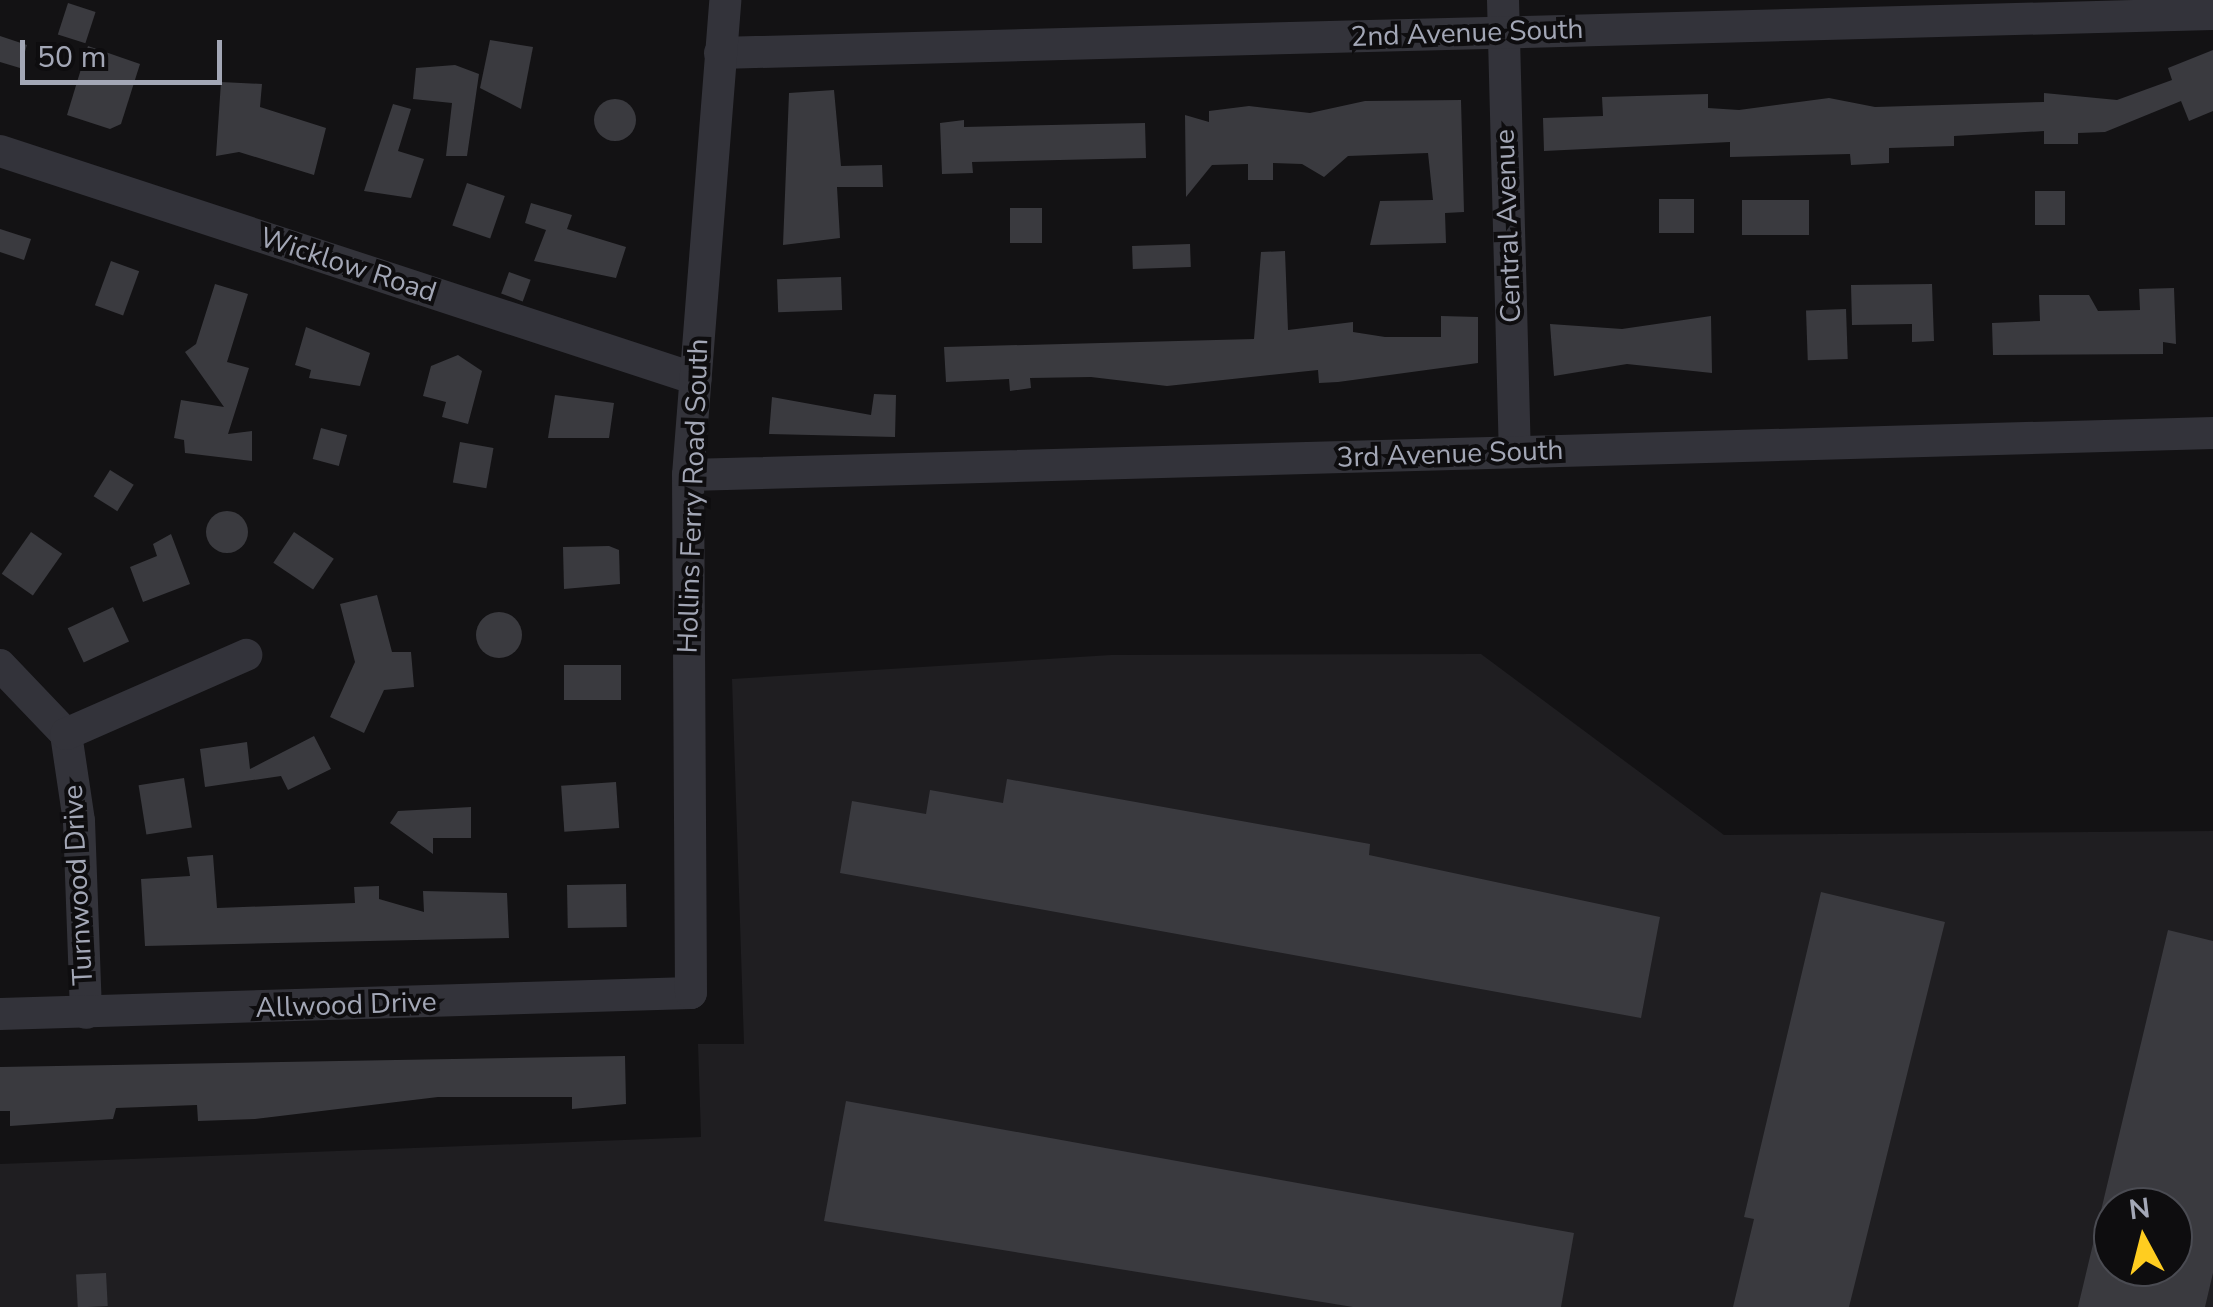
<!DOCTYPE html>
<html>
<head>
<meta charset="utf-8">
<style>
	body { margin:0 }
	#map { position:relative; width:2213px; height:1307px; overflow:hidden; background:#131214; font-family:"Nunito Sans",sans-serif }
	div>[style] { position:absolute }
	.built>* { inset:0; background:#1f1e21 }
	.building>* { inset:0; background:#3a3a3f; transform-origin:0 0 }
	.round { border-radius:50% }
	.minor>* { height:32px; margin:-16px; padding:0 16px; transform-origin:16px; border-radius:16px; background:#33333a }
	span { translate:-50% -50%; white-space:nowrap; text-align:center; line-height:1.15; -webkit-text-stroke:8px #0e0d0f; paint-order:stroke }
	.street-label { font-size:28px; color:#a3a7b6 }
	.north { position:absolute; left:2093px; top:1187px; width:100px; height:100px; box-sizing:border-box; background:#0e0d0f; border:2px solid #4a4b52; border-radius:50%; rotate:353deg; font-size:28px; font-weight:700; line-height:40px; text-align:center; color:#a3a7b6 }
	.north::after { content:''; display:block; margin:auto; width:35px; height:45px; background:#ffcd20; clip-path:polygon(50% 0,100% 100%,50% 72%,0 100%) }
	.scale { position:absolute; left:20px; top:40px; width:202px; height:45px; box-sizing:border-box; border:5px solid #a3a7b6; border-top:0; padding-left:12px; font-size:30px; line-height:35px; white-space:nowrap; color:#a3a7b6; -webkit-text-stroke:8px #0e0d0f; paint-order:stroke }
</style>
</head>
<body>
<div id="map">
	<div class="built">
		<i style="clip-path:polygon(evenodd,1481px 654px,1724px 835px,2213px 831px,2213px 1307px,0 1307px,0 1164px,701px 1137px,698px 1044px,744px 1044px,732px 679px,1111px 655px,1481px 654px,2113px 1207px,2173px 1207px,2173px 1267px,2113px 1267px,2113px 1207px)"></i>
	</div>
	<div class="building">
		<i style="left:68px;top:3px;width:29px;height:33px;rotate:18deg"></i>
		<i style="clip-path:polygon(0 36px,27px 45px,20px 68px,0 62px)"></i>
		<i style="clip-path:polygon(490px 40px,533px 47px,521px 109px,480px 88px)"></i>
		<i style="clip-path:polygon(88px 46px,140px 64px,121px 124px,110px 129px,67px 115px)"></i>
		<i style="clip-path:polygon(2213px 50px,2213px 111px,2189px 121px,2181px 101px,2105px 132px,2078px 133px,2078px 144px,2044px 144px,2044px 131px,1954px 136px,1954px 146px,1889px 148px,1889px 163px,1851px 165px,1850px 154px,1730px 157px,1730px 142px,1544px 151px,1543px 118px,1603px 116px,1602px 97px,1708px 94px,1708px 108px,1739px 110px,1829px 98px,1875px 107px,2044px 102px,2044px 93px,2117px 100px,2172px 80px,2168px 68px)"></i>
		<i style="clip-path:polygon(455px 65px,479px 74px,467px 156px,446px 156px,452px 103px,413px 99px,416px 68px)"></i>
		<i style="clip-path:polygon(221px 82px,262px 84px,260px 107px,326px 128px,314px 175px,239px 152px,216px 156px)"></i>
		<i style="clip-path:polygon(834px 90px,841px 166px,882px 165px,883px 187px,837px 187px,840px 238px,783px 245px,789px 93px)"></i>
		<i class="round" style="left:594px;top:99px;width:42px;height:42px"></i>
		<i style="clip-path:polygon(1461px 100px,1464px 212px,1445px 213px,1446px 243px,1370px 245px,1380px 201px,1433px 200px,1428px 153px,1348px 156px,1324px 177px,1302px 164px,1273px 163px,1273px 180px,1248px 180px,1248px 164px,1212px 165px,1186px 197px,1185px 115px,1209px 122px,1209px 111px,1249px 106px,1310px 113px,1365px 101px)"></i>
		<i style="clip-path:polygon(393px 104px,411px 109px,398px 151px,424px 159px,411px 198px,364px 191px)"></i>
		<i style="clip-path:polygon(964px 120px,964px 127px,1145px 123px,1146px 158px,972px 162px,973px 173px,942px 174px,940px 123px)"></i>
		<i style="left:467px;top:183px;width:40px;height:45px;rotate:19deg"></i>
		<i style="left:2035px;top:191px;width:30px;height:34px"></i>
		<i style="left:1694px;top:199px;width:34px;height:35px;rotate:90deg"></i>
		<i style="left:1742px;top:200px;width:67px;height:35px"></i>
		<i style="clip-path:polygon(531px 203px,572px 215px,567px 229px,626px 247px,616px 278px,534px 261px,546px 230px,525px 223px)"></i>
		<i style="left:1010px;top:208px;width:32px;height:35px"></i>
		<i style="clip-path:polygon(0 229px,31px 239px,24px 260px,0 252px)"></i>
		<i style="left:1190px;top:244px;width:23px;height:58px;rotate:88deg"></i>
		<i style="clip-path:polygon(1285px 251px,1288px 330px,1353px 322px,1353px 332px,1385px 337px,1441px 337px,1441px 316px,1478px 317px,1478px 363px,1338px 382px,1319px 383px,1318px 370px,1167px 386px,1091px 377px,1030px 378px,1031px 388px,1010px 391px,1009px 379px,946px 382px,944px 347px,1254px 339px,1261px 252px)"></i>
		<i style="left:111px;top:261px;width:30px;height:47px;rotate:20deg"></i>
		<i style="left:509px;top:272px;width:23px;height:23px;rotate:20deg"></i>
		<i style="left:841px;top:277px;width:33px;height:64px;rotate:88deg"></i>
		<i style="clip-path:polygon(215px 284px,248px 294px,227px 362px,249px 368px,228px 434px,252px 431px,252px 461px,185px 453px,184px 440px,174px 438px,181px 400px,224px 407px,185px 352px,196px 344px)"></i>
		<i style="clip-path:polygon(1932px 284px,1934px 341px,1912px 342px,1912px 324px,1852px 325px,1851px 285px)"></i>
		<i style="clip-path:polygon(2174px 288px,2176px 344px,2163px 342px,2163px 354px,1993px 355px,1992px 323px,2040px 321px,2039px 295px,2089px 295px,2098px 311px,2140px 310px,2139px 289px)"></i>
		<i style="left:1846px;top:309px;width:50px;height:40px;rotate:88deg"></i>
		<i style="clip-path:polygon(1711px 316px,1712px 373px,1627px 364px,1554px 376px,1550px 324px,1622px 329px)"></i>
		<i style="clip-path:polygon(306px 327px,370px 353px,360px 386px,309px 378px,311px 370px,295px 365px)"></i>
		<i style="clip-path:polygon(458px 355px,482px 371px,468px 424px,442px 417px,446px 402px,423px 396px,431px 366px)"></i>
		<i style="clip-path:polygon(874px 394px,896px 395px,895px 437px,769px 434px,772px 397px,871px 415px)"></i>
		<i style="clip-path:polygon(555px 395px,614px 403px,609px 438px,548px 438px)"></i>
		<i style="left:321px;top:428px;width:27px;height:32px;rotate:15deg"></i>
		<i style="left:460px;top:442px;width:34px;height:41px;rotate:10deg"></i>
		<i style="left:110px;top:470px;width:28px;height:31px;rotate:32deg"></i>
		<i class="round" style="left:206px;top:511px;width:42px;height:42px"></i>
		<i style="left:31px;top:532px;width:38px;height:51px;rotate:35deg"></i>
		<i style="left:294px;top:532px;width:48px;height:37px;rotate:34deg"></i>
		<i style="clip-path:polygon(171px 534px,190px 584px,143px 602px,130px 567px,157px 556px,153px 544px)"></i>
		<i style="clip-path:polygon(609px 546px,619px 550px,620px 584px,564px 589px,563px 547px)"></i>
		<i style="clip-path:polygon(377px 595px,392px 652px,411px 652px,414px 687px,384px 690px,364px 733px,330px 717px,355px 662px,340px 604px)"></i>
		<i style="left:113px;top:607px;width:38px;height:50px;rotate:65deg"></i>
		<i class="round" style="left:476px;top:612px;width:46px;height:46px"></i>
		<i style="left:564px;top:665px;width:57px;height:35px"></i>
		<i style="clip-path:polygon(314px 736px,331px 769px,288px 790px,281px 776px,205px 787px,200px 749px,247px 742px,250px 769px)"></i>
		<i style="left:184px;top:778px;width:50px;height:46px;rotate:81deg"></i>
		<i style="clip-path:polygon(1007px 779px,1370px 844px,1369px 855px,1660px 917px,1641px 1018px,840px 873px,852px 801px,926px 814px,930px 790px,1003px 803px)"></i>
		<i style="left:616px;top:782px;width:46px;height:55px;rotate:86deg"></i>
		<i style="clip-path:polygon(471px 807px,471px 838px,433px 838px,433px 854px,390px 823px,398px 811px)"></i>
		<i style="clip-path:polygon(213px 855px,217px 908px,355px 903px,354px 887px,379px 886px,379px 899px,424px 912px,423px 891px,507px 893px,509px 938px,145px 946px,141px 879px,190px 876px,187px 857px)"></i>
		<i style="left:626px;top:884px;width:43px;height:59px;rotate:89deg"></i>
		<i style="clip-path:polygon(1821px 892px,1945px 922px,1849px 1307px,1733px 1307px,1754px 1219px,1744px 1217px)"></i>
		<i style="clip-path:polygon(evenodd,2168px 930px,2213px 941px,2213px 1273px,2205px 1307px,2078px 1307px,2168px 930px,2113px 1207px,2173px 1207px,2173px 1267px,2113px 1267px,2113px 1207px)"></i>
		<i style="clip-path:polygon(625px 1056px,626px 1104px,572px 1109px,572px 1097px,438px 1097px,255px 1119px,198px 1121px,197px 1105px,116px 1108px,113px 1119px,10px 1126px,10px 1111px,0 1111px,0 1067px)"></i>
		<i style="clip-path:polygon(846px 1101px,1574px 1233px,1561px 1307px,1353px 1307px,824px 1221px)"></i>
		<i style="left:106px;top:1273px;width:33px;height:30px;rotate:87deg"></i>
	</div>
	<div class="minor">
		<i style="left:1503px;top:0;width:452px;rotate:88.5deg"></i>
		<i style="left:720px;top:53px;width:1494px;rotate:-1.5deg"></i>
		<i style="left:0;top:151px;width:732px;rotate:18.14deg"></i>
		<i style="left:688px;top:475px;width:1526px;rotate:-1.58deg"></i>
		<i style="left:0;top:665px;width:95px;rotate:46.3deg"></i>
		<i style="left:66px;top:734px;width:88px;rotate:81.5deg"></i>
		<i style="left:79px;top:821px;width:192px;rotate:87.9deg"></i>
		<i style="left:66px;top:734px;width:197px;rotate:-23.7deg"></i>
		<i style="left:0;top:1014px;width:691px;rotate:-1.74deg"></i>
		<i style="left:691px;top:993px;width:518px;rotate:-90.33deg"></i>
		<i style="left:688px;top:475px;width:476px;rotate:-85.5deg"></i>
	</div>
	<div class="street-label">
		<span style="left:1467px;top:33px;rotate:-2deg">2nd Avenue South</span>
		<span style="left:1508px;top:226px;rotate:-92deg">Central Avenue</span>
		<span style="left:348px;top:265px;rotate:18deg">Wicklow Road</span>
		<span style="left:1450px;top:454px;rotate:-2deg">3rd Avenue South</span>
		<span style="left:693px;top:496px;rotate:-88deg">Hollins Ferry Road South</span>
		<span style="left:78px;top:885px;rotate:-93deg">Turnwood Drive</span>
		<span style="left:346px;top:1005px;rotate:-2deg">Allwood Drive</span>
	</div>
	<div class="north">N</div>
	<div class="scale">50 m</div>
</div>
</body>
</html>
